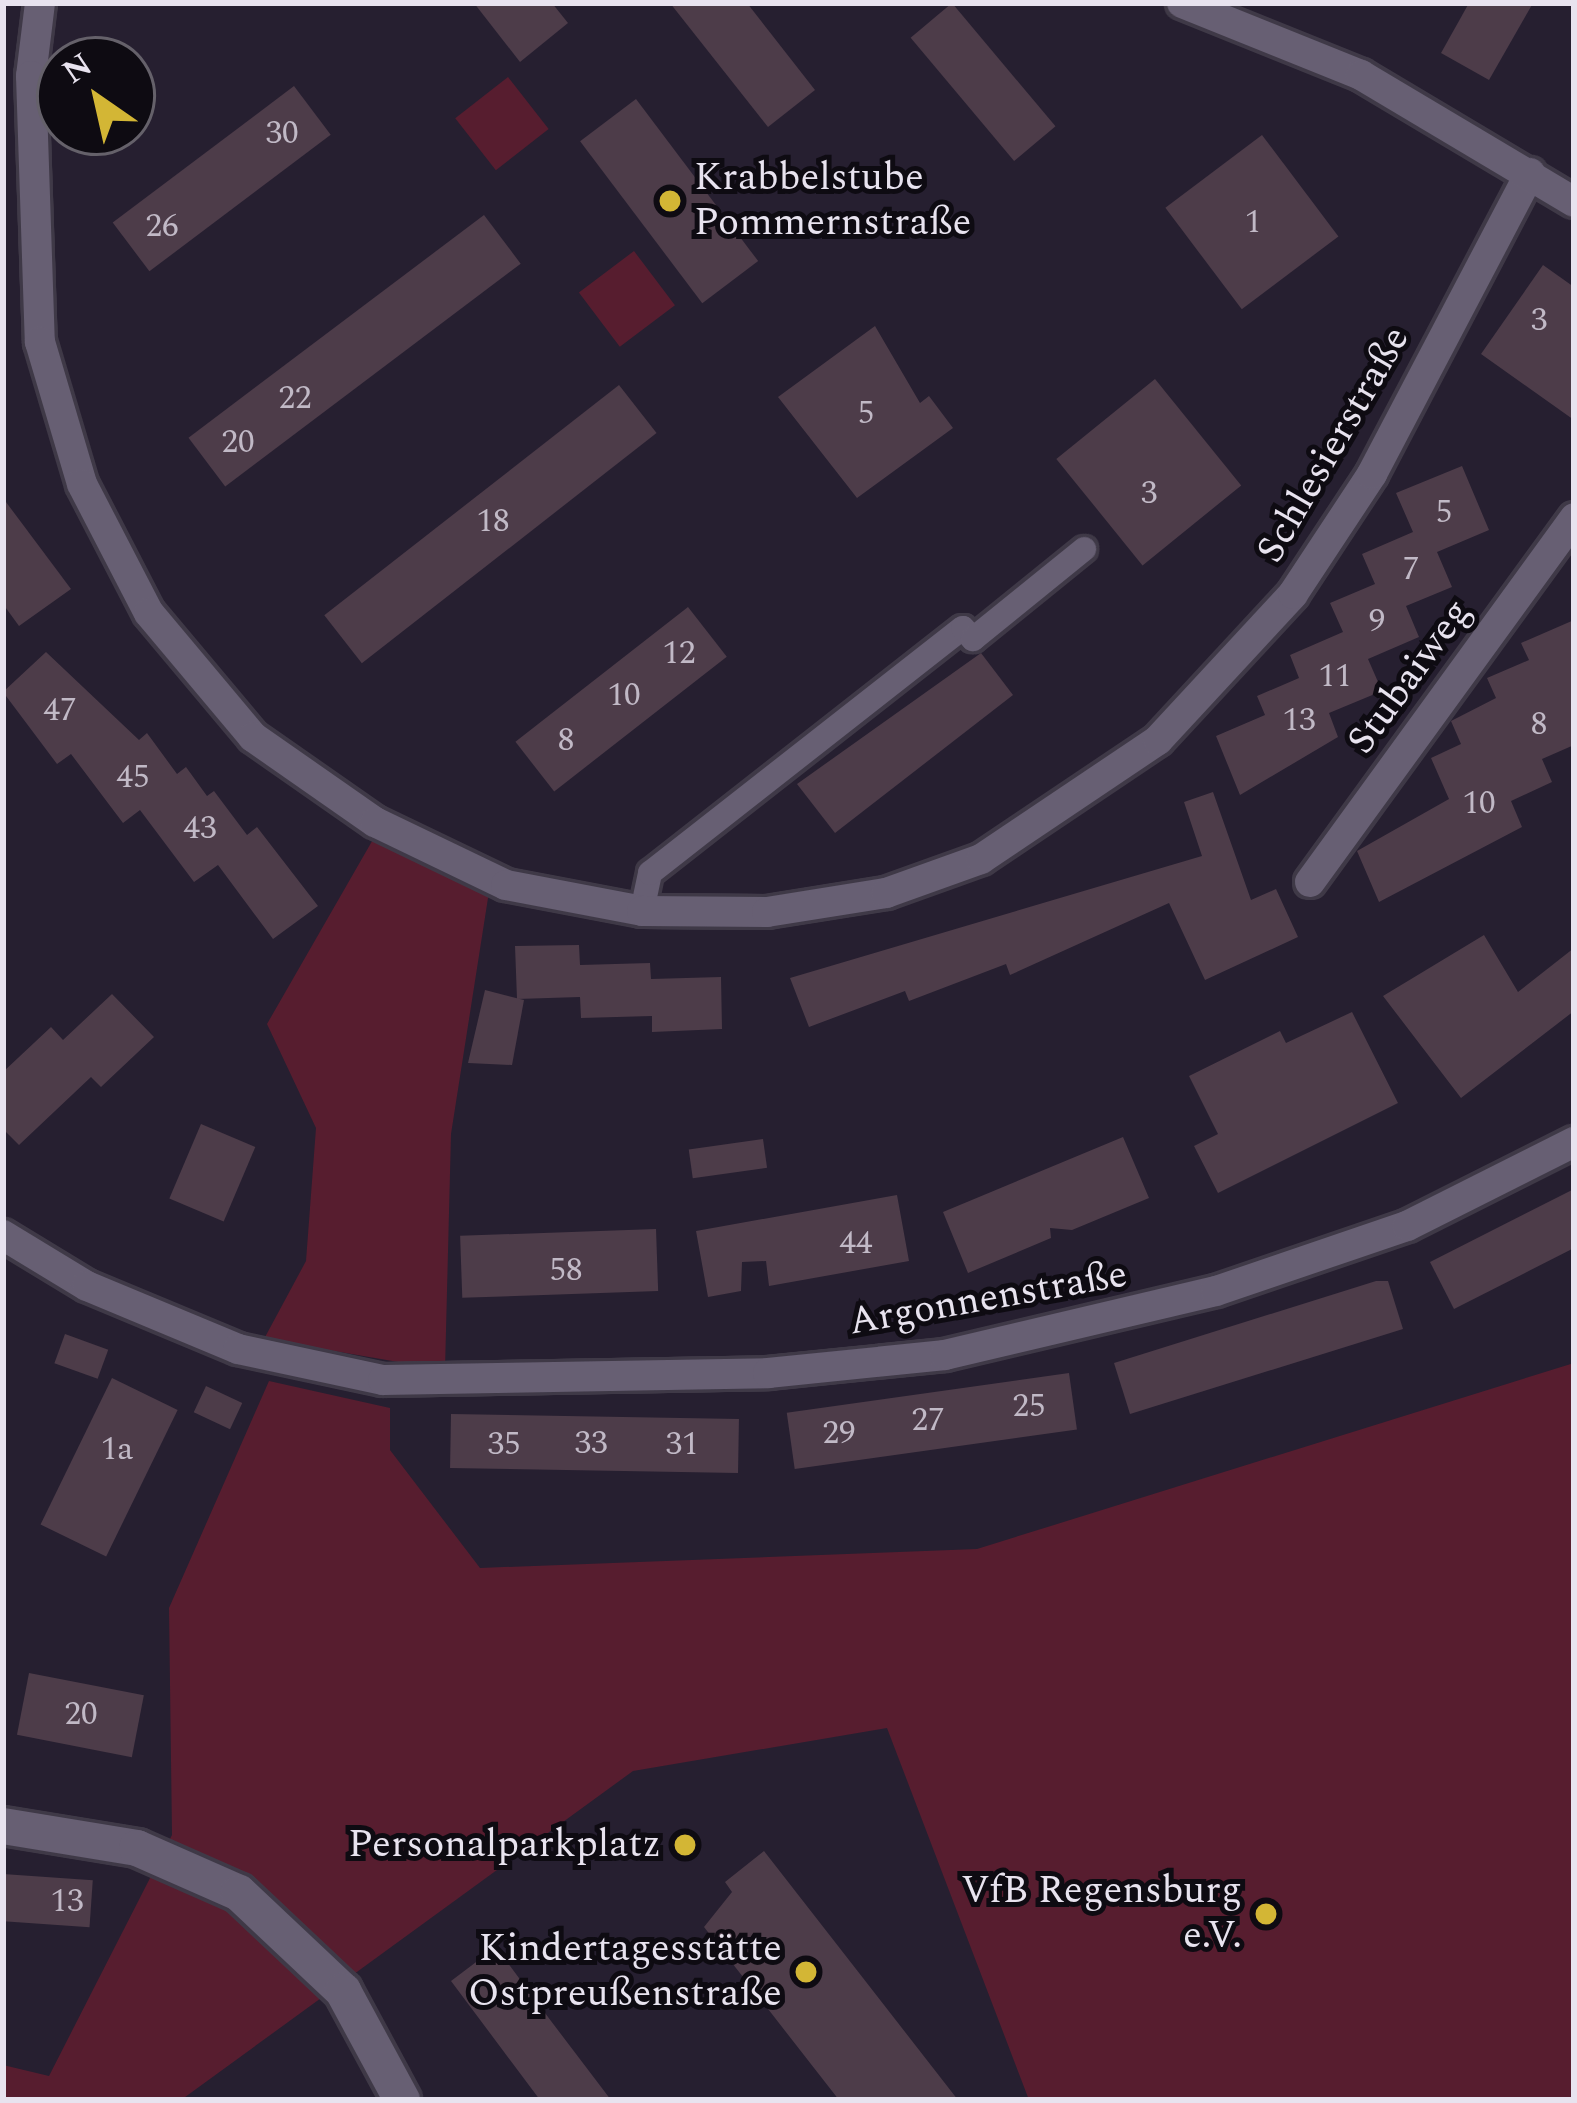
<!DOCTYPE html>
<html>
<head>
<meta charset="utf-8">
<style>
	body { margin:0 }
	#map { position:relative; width:1577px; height:2103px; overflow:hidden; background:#261f30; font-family:Spectral,serif }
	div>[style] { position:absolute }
	.green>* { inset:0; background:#571d2f; transform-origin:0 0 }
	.building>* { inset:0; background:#4d3c49; transform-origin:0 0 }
	.roads { filter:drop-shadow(3px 0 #3f3947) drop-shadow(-3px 0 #3f3947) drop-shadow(0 3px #3f3947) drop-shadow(0 -3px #3f3947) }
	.pedestrian>* { height:24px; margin:-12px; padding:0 12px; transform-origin:12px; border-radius:12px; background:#675f73 }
	.minor>* { height:30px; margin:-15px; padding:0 15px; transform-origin:15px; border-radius:15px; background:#675f73 }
	.tertiary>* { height:36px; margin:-18px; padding:0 18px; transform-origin:18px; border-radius:18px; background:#675f73 }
	.dots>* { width:33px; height:33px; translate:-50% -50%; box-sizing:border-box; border:6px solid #0e0b12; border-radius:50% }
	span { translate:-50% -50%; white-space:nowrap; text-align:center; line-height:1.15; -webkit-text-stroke:10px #0e0b12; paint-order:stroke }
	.number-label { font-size:33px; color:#c1b9c6 }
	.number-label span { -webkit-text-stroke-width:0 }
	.poi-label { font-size:39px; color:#e8e3ef }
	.left { translate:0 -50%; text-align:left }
	.right { translate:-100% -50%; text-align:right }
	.street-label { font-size:39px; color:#e8e3ef }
	.frame { position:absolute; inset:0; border:6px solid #e8e3ef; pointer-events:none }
	.north { position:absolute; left:36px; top:36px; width:120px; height:120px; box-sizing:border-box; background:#0e0b12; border:3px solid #65616a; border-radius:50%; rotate:326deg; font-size:33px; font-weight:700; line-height:48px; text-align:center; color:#e8e3ef }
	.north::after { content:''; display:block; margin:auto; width:42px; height:54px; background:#d3b635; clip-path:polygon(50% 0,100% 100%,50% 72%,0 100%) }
</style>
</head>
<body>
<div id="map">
	<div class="green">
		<i style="left:508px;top:77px;width:66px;height:67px;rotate:52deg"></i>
		<i style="left:634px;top:251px;width:68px;height:69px;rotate:53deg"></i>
		<i style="clip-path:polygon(375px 836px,491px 879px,451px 1134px,445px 1370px,264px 1339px,306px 1261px,316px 1128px,267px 1024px)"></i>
		<i style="clip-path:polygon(1574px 1363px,1574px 2100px,1029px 2100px,887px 1728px,633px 1771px,181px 2100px,3px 2100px,3px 2065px,49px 2076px,172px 1835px,169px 1608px,269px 1381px,390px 1408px,390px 1450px,480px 1568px,977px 1549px)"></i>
	</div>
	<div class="building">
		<i style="clip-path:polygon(474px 3px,552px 3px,568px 23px,520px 62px)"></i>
		<i style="clip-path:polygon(670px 3px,747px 3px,815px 90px,768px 127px)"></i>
		<i style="left:952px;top:3px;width:161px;height:54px;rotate:50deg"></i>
		<i style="clip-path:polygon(1469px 3px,1533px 3px,1489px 80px,1441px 53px)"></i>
		<i style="left:294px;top:86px;width:61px;height:227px;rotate:53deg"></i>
		<i style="left:636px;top:99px;width:203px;height:70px;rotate:53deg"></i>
		<i style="left:1262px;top:135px;width:127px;height:121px;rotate:53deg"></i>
		<i style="left:484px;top:215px;width:61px;height:370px;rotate:53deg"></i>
		<i style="clip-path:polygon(1543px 265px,1574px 287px,1574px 420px,1481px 354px)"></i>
		<i style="clip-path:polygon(875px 326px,920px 403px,929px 396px,953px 428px,857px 498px,778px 397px)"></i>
		<i style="left:1155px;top:379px;width:137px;height:127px;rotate:51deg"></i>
		<i style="left:619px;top:385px;width:61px;height:374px;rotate:52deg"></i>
		<i style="clip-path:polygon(1462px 466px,1489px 530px,1437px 552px,1452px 587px,1406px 606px,1419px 637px,1368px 659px,1382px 691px,1329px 713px,1338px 737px,1240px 795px,1216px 736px,1265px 715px,1257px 696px,1299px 678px,1290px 655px,1343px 632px,1330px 603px,1375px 584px,1362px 554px,1413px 532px,1396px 493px)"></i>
		<i style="clip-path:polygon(3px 498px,71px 589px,19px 626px,3px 604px)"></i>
		<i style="left:688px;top:607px;width:63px;height:219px;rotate:52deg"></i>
		<i style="clip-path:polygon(1574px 620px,1574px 745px,1542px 759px,1552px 782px,1511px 801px,1522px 827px,1379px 902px,1357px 851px,1449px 799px,1431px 758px,1461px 744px,1451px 721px,1496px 698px,1487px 678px,1529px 660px,1521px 643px)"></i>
		<i style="clip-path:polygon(46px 652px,139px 740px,147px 733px,177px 774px,186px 767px,207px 796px,214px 791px,247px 835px,257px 827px,318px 906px,273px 939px,218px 865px,194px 882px,140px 810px,123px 823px,71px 754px,57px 764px,3px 692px)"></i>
		<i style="clip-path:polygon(981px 653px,1013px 695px,835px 833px,797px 784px)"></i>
		<i style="clip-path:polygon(1213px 792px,1251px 900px,1276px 889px,1298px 937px,1205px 980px,1169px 903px,1010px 975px,1006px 964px,909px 1001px,905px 991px,809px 1027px,790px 978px,1202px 856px,1184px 802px)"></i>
		<i style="clip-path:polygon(1484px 935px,1518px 992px,1574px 948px,1574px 1011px,1461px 1098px,1383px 996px)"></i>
		<i style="clip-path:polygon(579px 945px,580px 965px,650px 963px,651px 979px,721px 977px,722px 1029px,652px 1032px,652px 1016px,581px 1018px,580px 997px,517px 999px,515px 946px)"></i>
		<i style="clip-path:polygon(485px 990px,524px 1000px,512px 1065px,468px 1063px)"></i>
		<i style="clip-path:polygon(112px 994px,154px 1037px,101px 1087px,91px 1077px,19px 1145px,3px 1129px,3px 1072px,51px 1027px,63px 1040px)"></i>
		<i style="clip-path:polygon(1352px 1012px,1398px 1103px,1218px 1193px,1194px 1146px,1218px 1134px,1189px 1076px,1280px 1031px,1286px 1043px)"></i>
		<i style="left:201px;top:1124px;width:59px;height:81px;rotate:23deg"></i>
		<i style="clip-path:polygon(1123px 1137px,1149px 1198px,1072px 1230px,1050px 1228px,1051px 1238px,968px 1273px,943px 1212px)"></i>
		<i style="left:763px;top:1139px;width:29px;height:75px;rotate:82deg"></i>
		<i style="clip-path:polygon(1574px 1189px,1574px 1248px,1454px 1309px,1430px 1262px)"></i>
		<i style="clip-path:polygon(897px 1195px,909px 1261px,769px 1286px,766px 1261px,742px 1262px,741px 1291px,708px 1297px,696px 1231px)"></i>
		<i style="left:656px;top:1229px;width:62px;height:196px;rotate:88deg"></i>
		<i style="clip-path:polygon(1376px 1281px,1388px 1281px,1403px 1329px,1130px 1414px,1114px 1363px)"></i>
		<i style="left:65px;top:1334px;width:46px;height:31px;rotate:20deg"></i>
		<i style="left:1069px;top:1373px;width:57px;height:285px;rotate:82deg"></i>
		<i style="left:112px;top:1378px;width:73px;height:163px;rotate:26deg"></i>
		<i style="left:206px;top:1386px;width:40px;height:29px;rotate:25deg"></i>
		<i style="left:451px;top:1414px;width:288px;height:54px;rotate:1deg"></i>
		<i style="left:29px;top:1673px;width:117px;height:63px;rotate:11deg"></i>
		<i style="clip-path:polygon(764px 1851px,863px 1978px,958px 2100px,839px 2100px,704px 1927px,732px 1892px,725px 1882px)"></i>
		<i style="left:3px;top:1874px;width:90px;height:47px;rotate:4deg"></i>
		<i style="clip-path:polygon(496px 1947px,551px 2021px,611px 2100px,540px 2100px,451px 1981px)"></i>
	</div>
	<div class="roads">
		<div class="pedestrian">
			<i style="left:642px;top:911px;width:39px;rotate:-78deg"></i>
			<i style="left:650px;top:873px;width:397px;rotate:-38.1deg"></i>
			<i style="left:963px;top:628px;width:15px;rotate:48deg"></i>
			<i style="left:973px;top:639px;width:143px;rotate:-39deg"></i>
		</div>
		<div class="minor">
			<i style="left:40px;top:3px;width:74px;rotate:97deg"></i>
			<i style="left:31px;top:76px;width:266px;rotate:88.1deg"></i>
			<i style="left:40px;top:342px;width:148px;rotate:73.5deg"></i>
			<i style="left:82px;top:484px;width:145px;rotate:62.6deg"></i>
			<i style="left:149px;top:613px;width:162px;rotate:50deg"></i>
			<i style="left:253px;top:737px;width:149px;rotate:34.9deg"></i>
			<i style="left:375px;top:822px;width:145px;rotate:25.7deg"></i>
			<i style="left:506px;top:885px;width:138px;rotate:10.8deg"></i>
			<i style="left:642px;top:911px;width:125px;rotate:0.5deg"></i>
			<i style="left:767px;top:912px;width:121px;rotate:-9.1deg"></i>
			<i style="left:886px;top:893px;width:101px;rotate:-19.7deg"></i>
			<i style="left:981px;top:859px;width:213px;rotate:-33.9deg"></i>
			<i style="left:1158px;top:740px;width:199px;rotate:-47.2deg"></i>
			<i style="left:1293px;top:594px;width:144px;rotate:-56.6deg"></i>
			<i style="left:1372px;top:474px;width:340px;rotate:-62.3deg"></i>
			<i style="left:1182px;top:3px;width:193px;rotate:21.9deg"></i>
			<i style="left:1361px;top:75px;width:248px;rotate:30.8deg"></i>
			<i style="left:1310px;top:882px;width:450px;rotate:-54deg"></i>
			<i style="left:3px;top:1235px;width:98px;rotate:31.3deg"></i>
			<i style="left:87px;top:1286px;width:164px;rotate:22.6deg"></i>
			<i style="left:238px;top:1349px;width:148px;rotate:12.1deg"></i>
			<i style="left:383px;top:1380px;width:385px;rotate:-1deg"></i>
			<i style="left:768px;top:1373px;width:178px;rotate:-5.8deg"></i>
			<i style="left:945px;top:1355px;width:278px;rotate:-13.3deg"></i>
			<i style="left:1216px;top:1291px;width:202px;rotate:-18.8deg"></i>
			<i style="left:1407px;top:1226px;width:187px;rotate:-26.7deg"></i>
		</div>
		<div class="tertiary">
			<i style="left:3px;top:1826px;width:136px;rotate:9.3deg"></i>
			<i style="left:137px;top:1848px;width:111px;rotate:23.8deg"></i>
			<i style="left:239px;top:1893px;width:143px;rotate:43.3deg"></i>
			<i style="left:343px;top:1991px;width:124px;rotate:61.6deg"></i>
		</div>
	</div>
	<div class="dots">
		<i style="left:670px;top:201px;background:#d3b635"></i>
		<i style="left:685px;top:1845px;background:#d3b635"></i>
		<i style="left:1266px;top:1914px;background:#d3b635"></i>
		<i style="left:806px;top:1972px;background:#d3b635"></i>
	</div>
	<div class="number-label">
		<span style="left:282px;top:134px">30</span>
		<span style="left:1253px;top:223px">1</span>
		<span style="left:162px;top:227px">26</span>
		<span style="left:1539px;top:321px">3</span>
		<span style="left:295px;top:399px">22</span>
		<span style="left:866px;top:414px">5</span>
		<span style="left:238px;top:443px">20</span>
		<span style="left:1149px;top:494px">3</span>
		<span style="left:1444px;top:513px">5</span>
		<span style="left:493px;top:522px">18</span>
		<span style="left:1411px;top:570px">7</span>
		<span style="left:1377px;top:622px">9</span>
		<span style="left:679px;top:654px">12</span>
		<span style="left:1335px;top:677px">11</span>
		<span style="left:624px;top:696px">10</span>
		<span style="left:60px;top:711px">47</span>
		<span style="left:1299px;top:721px">13</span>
		<span style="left:1539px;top:725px">8</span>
		<span style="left:566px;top:741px">8</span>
		<span style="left:133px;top:778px">45</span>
		<span style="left:1479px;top:804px">10</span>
		<span style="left:200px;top:829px">43</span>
		<span style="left:856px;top:1244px">44</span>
		<span style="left:566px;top:1271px">58</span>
		<span style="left:1029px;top:1407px">25</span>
		<span style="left:928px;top:1421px">27</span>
		<span style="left:839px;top:1434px">29</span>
		<span style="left:591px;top:1444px">33</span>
		<span style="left:504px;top:1445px">35</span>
		<span style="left:682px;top:1445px">31</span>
		<span style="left:117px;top:1450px">1a</span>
		<span style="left:81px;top:1715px">20</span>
		<span style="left:67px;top:1902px">13</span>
	</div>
	<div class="poi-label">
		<span class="left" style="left:694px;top:201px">Krabbelstube<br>Pommernstraße</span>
		<span class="right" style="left:661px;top:1845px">Personalparkplatz</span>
		<span class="right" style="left:1242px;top:1914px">VfB Regensburg<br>e.V.</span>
		<span class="right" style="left:782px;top:1972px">Kindertagesstätte<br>Ostpreußenstraße</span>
	</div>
	<div class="street-label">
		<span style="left:1334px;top:445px;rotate:-60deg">Schlesierstraße</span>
		<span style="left:1410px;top:677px;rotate:-54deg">Stubaiweg</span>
		<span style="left:988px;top:1299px;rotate:-10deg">Argonnenstraße</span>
	</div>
	<div class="frame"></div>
	<div class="north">N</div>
</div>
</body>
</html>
